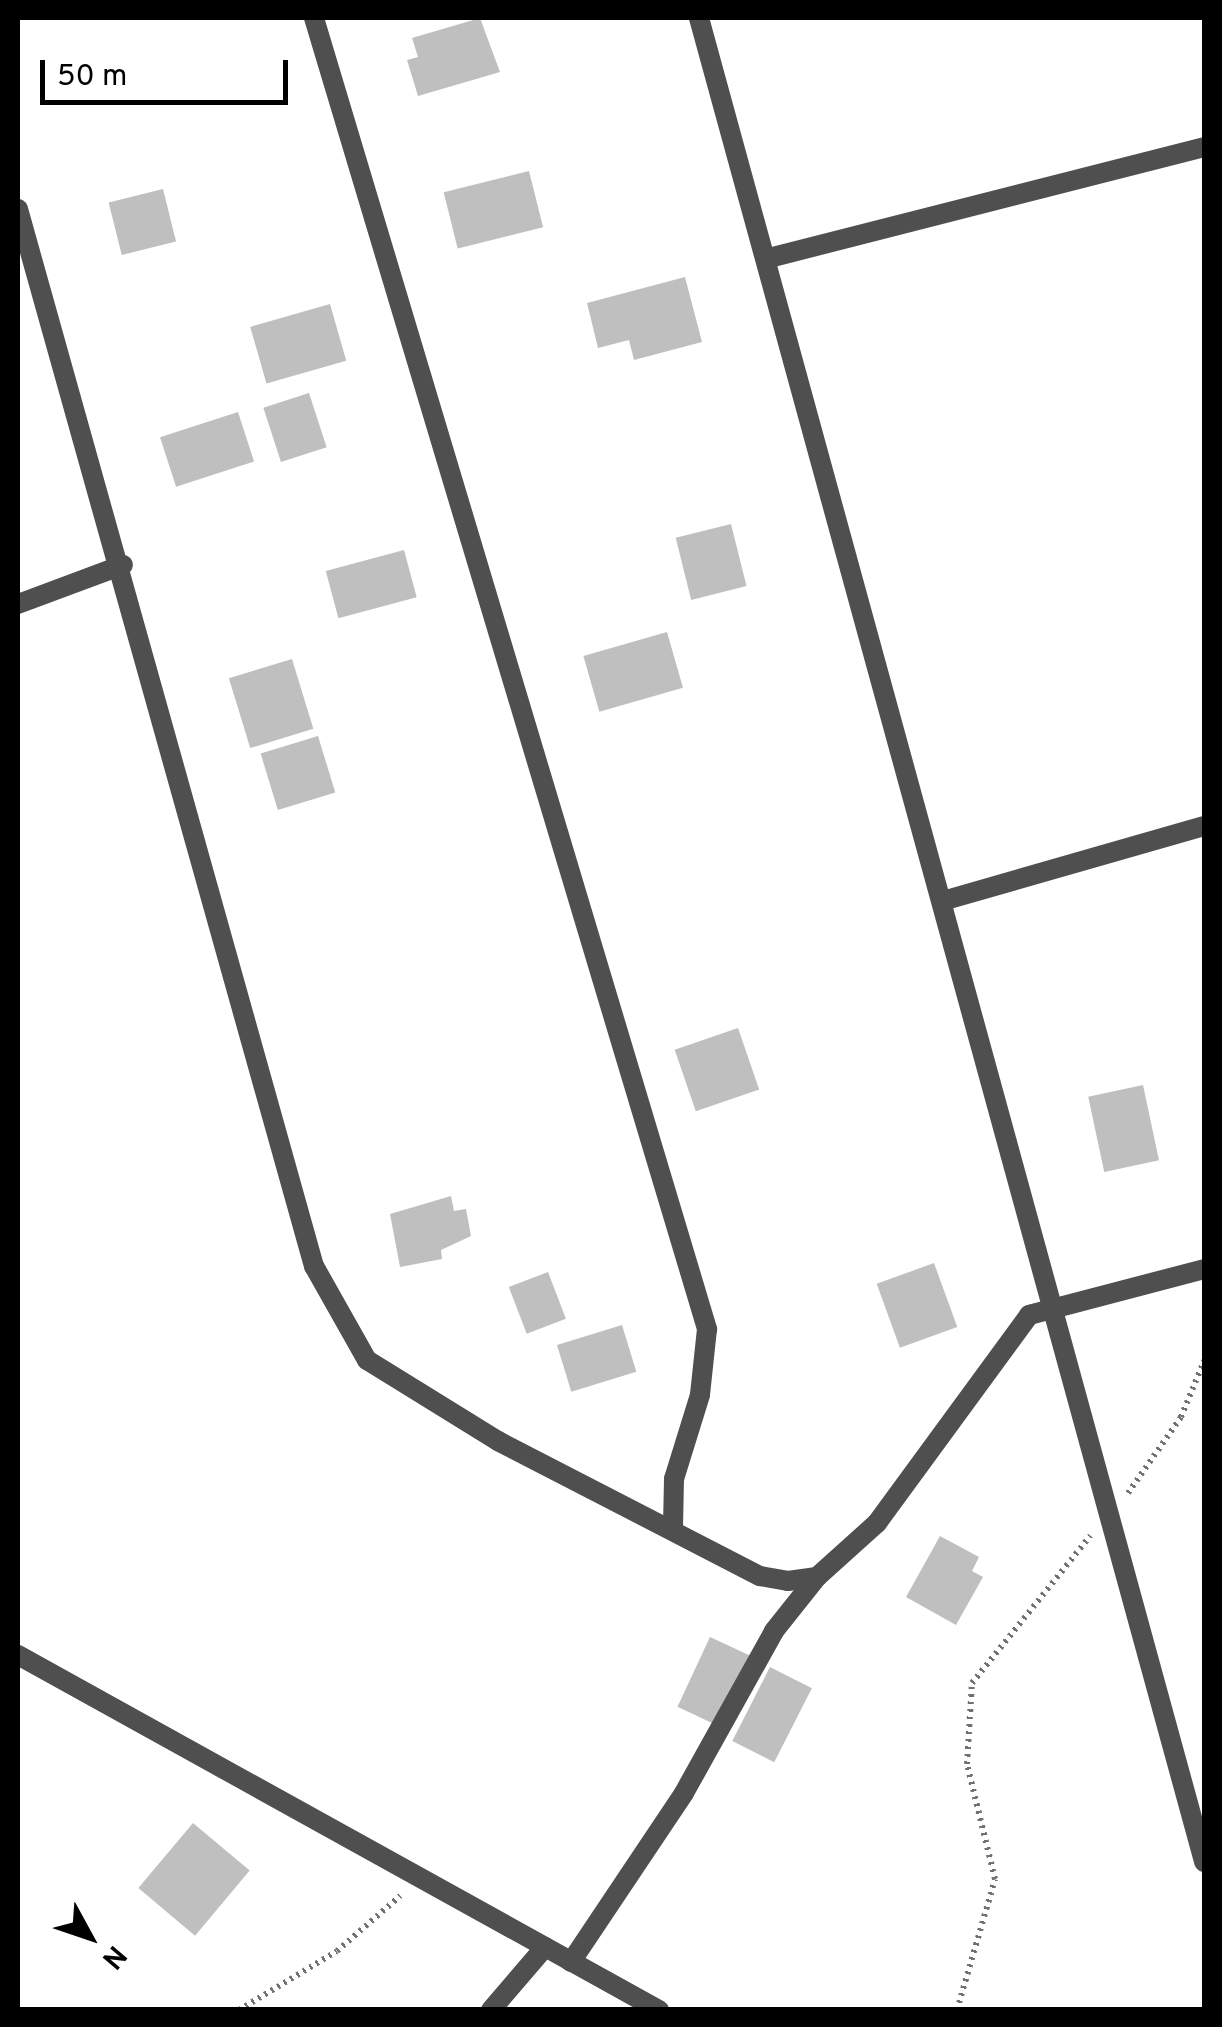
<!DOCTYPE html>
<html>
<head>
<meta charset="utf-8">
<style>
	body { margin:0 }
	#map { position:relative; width:1222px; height:2027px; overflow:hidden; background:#fff; font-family:Overpass,sans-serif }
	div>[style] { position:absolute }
	.building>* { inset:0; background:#bfbfbf; transform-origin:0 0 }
	.path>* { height:6px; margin-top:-3px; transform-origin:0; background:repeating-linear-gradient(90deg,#717171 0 2.5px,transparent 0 7.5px) }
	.minor>* { height:20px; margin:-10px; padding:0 10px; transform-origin:10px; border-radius:10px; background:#4f4f4f }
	span { translate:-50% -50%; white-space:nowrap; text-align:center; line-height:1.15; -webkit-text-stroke:10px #fff; paint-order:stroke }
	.frame { position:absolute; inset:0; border:20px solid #000; pointer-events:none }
	.north { position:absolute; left:40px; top:1887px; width:100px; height:100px; -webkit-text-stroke:8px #fff; paint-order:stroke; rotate:130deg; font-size:28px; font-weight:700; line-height:40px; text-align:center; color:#000 }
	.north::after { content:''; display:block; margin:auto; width:35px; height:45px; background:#000; clip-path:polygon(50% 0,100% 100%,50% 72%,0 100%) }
	.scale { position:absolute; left:40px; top:60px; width:248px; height:45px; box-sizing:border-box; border:5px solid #000; border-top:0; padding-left:12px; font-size:30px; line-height:35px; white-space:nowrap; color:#000; -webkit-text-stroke:8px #fff; paint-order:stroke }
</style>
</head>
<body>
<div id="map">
	<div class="building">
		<i style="clip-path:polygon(480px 18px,500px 72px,418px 96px,407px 60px,418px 57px,412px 38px)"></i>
		<i style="left:529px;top:171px;width:58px;height:88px;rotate:76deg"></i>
		<i style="left:163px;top:189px;width:54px;height:56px;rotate:76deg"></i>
		<i style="clip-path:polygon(685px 277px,702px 342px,634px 360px,629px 340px,598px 348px,587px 303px)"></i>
		<i style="left:330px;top:304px;width:59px;height:83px;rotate:74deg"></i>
		<i style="left:309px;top:393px;width:57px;height:48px;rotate:72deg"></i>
		<i style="left:238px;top:412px;width:52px;height:82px;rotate:72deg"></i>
		<i style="left:731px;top:524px;width:64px;height:57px;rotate:76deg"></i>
		<i style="left:404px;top:550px;width:49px;height:81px;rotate:75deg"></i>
		<i style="left:667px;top:632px;width:58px;height:87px;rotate:74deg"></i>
		<i style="left:292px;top:659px;width:73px;height:66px;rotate:73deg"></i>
		<i style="left:318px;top:736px;width:59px;height:60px;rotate:73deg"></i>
		<i style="left:738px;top:1028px;width:65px;height:67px;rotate:71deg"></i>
		<i style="left:1143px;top:1085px;width:77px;height:56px;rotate:78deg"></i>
		<i style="clip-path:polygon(451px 1196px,454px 1211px,466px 1209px,471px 1236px,441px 1250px,442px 1259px,400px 1267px,390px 1214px)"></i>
		<i style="left:934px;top:1263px;width:68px;height:61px;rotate:70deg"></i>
		<i style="left:548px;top:1272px;width:50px;height:42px;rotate:69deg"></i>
		<i style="left:622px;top:1325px;width:49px;height:68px;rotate:73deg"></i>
		<i style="clip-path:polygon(940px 1536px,979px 1557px,972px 1571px,983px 1577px,956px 1625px,906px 1597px)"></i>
		<i style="left:710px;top:1637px;width:44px;height:77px;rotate:25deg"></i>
		<i style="left:770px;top:1667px;width:47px;height:83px;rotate:27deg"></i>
		<i style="left:193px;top:1823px;width:74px;height:85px;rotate:40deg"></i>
	</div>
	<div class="path">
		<i style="left:1128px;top:1493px;width:93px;rotate:-55.1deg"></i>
		<i style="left:1181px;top:1417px;width:61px;rotate:-67.7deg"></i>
		<i style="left:239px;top:2010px;width:114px;rotate:-31deg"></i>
		<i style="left:337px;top:1951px;width:84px;rotate:-41.1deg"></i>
		<i style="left:957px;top:2010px;width:136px;rotate:-73.8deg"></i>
		<i style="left:995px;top:1879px;width:118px;rotate:-103.7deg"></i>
		<i style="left:967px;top:1764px;width:81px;rotate:-86.5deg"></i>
		<i style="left:972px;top:1683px;width:189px;rotate:-51.2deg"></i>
	</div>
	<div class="minor">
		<i style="left:314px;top:18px;width:1369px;rotate:73.31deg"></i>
		<i style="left:707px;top:1329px;width:66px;rotate:96.1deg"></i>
		<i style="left:700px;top:1395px;width:88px;rotate:107.2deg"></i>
		<i style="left:674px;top:1479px;width:47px;rotate:91.2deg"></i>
		<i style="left:699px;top:18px;width:1912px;rotate:74.68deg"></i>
		<i style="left:18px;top:209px;width:1098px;rotate:74.36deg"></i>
		<i style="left:314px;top:1266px;width:108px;rotate:60.6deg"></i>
		<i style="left:367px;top:1360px;width:154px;rotate:31.7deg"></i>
		<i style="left:498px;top:1441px;width:295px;rotate:27.3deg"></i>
		<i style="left:760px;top:1576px;width:28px;rotate:10deg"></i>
		<i style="left:788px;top:1581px;width:29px;rotate:-8deg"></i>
		<i style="left:817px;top:1577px;width:81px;rotate:-42deg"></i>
		<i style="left:877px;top:1523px;width:258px;rotate:-53.8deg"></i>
		<i style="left:1029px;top:1315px;width:181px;rotate:-14.7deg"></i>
		<i style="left:769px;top:258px;width:449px;rotate:-14.3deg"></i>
		<i style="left:18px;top:604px;width:112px;rotate:-20.4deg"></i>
		<i style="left:946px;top:900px;width:268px;rotate:-16deg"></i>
		<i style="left:18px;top:1655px;width:733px;rotate:28.98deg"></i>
		<i style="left:571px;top:1962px;width:203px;rotate:-56.2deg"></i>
		<i style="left:684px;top:1793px;width:185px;rotate:-60.9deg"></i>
		<i style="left:774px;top:1631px;width:69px;rotate:-51.5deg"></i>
		<i style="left:491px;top:2010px;width:83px;rotate:-49.4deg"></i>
	</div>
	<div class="frame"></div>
	<div class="north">N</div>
	<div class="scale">50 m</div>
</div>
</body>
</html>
